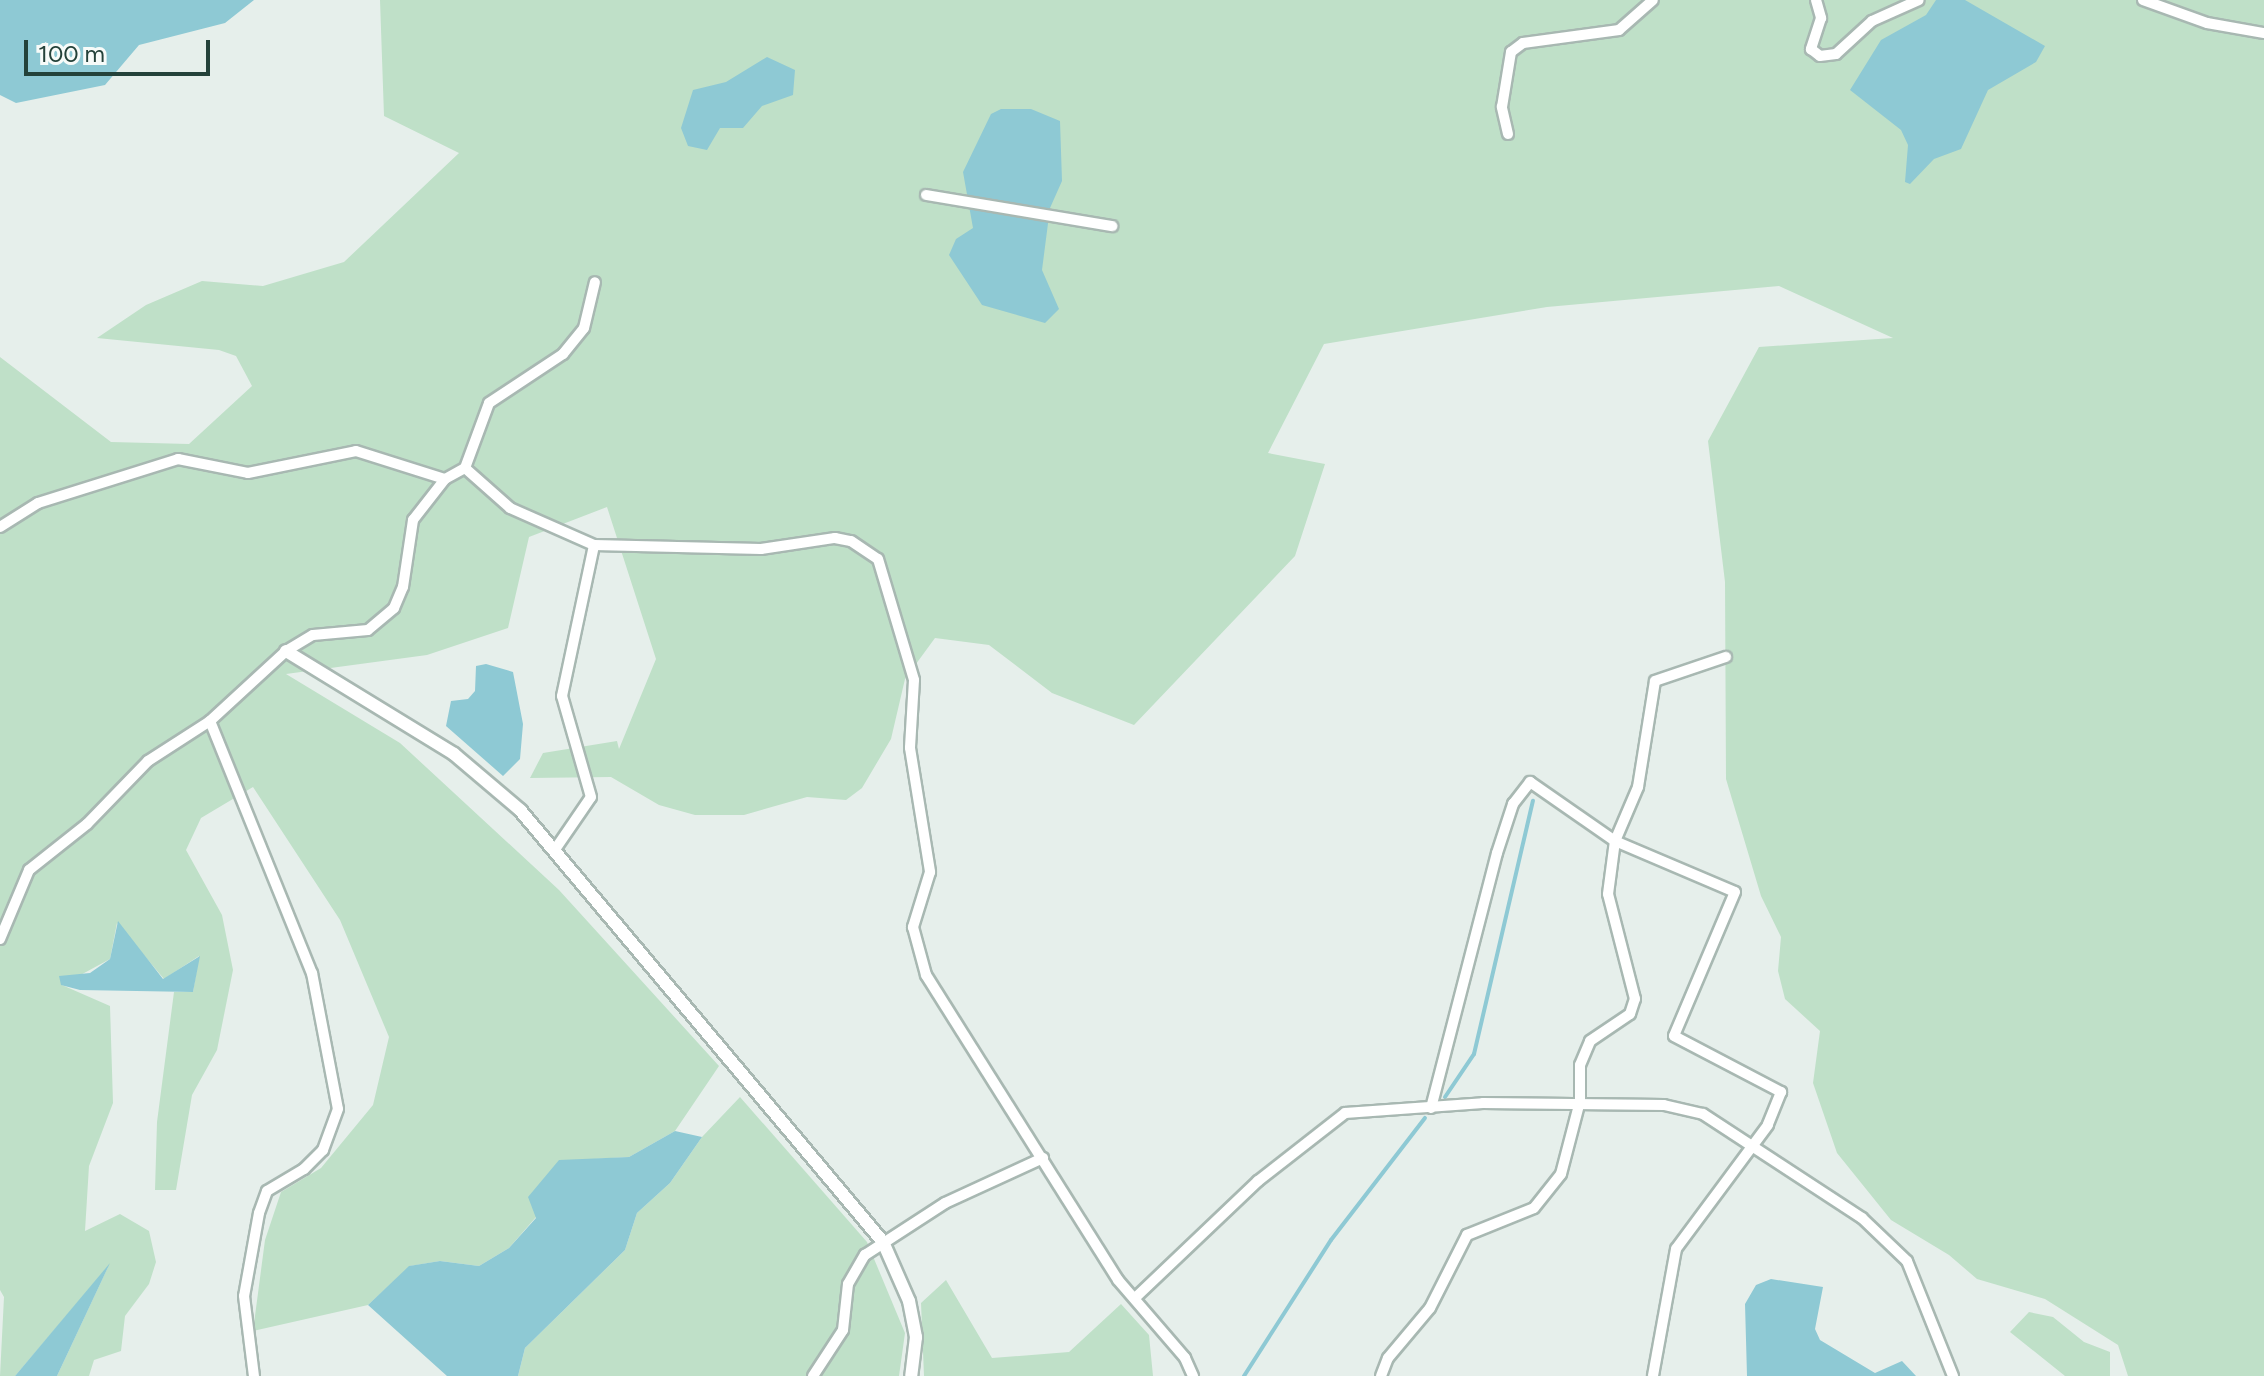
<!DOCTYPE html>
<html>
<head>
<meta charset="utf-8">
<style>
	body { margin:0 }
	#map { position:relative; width:2264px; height:1376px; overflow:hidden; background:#e6efeb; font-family:Figtree,sans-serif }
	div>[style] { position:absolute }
	.green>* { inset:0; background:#bfe0c8 }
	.water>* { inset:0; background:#8ec9d4 }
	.stream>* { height:4px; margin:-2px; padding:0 2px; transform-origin:2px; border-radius:2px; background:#8ec9d4 }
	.roads { filter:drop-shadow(2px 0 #a8b8b2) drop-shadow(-2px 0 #a8b8b2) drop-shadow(0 2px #a8b8b2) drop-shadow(0 -2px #a8b8b2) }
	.minor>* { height:10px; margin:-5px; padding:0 5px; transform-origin:5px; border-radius:5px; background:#fff }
	.tertiary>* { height:12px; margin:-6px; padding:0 6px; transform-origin:6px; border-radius:6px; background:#fff }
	span { translate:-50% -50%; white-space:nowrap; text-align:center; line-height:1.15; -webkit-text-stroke:8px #f7fbf9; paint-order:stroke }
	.scale { position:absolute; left:24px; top:40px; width:186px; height:36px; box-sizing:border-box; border:4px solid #24423a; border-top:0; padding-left:10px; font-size:24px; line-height:28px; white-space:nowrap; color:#24423a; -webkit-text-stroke:6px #f7fbf9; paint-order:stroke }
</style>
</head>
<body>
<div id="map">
	<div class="green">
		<i style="clip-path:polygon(380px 0,2264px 0,2264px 1376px,2128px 1376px,2118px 1345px,2045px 1299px,1977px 1279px,1949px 1255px,1891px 1220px,1837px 1153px,1813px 1083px,1820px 1031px,1785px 999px,1778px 971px,1781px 937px,1761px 896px,1726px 779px,1725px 582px,1708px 441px,1759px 347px,1893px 338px,1779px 286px,1547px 307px,1324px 344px,1268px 453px,1325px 464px,1295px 556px,1134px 725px,1052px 693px,989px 645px,935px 638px,905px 679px,891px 739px,862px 788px,846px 800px,807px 797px,744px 815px,695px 815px,659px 805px,611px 777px,530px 778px,543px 753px,617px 741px,619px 749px,656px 659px,607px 507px,529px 537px,508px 628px,427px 655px,286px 674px,400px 743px,559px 890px,719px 1066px,675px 1131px,629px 1157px,559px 1161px,536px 1217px,509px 1248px,479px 1266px,440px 1261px,410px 1266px,368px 1305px,253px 1331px,265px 1240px,281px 1192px,321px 1168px,373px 1105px,389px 1037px,340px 920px,253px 787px,201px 818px,186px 850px,222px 915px,233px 970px,217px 1050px,192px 1095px,176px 1190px,155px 1190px,157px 1122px,174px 992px,193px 992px,199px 956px,164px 979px,117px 923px,110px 959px,62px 985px,110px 1006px,113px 1103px,89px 1166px,85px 1231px,120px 1214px,149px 1231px,156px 1262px,149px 1284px,125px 1316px,121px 1351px,94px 1360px,89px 1376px,57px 1376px,108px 1267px,15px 1376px,0 1376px,4px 1297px,0 1290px,0 357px,111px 442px,189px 444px,252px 386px,236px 356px,219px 350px,97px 338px,146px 305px,202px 281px,263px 286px,344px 262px,459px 153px,384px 116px)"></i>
		<i style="clip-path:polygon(740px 1097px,867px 1242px,905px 1333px,899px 1376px,518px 1376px,525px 1348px,625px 1250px,637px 1213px,670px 1183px,702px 1137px)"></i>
		<i style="clip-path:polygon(946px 1280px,992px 1358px,1069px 1352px,1121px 1304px,1149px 1335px,1153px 1376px,924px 1376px,921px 1303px)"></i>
		<i style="clip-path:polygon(2029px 1312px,2053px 1317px,2084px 1342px,2110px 1352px,2110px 1376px,2065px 1376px,2010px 1332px)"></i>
	</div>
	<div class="water">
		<i style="clip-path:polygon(0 0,254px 0,225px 23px,139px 45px,105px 85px,16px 103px,0 95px)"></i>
		<i style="clip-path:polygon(1936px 0,1965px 0,2045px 46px,2036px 62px,1988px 90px,1961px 149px,1934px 159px,1910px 184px,1905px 182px,1908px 145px,1901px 130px,1850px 90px,1881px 40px,1926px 15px)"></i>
		<i style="clip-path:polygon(767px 57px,795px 70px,793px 95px,762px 106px,743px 128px,720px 128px,707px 150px,688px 146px,681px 128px,693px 90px,726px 82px)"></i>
		<i style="clip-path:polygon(1001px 109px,1031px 109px,1060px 121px,1062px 181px,1050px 208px,1042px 270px,1059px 309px,1045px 323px,982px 305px,949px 255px,956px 239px,973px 228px,963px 172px,991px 114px)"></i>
		<i style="clip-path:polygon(486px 664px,513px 672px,523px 724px,520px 759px,503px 776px,446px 726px,451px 701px,468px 699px,475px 691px,476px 666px)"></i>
		<i style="clip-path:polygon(118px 921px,163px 979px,200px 956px,193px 992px,80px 990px,61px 985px,59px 976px,90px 973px,110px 959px)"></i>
		<i style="clip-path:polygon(675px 1131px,702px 1137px,670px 1183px,637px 1213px,625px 1250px,525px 1348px,518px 1376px,447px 1376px,368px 1305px,409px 1266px,440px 1261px,479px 1266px,509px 1248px,536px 1218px,528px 1197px,559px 1160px,629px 1157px)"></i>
		<i style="clip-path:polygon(110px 1263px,57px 1376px,15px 1376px)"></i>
		<i style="clip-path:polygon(1771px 1279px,1823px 1287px,1815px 1329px,1820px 1340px,1875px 1373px,1902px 1361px,1916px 1376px,1747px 1376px,1745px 1304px,1756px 1285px)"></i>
	</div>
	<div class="stream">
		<i style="left:1445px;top:1097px;width:52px;rotate:-56deg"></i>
		<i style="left:1474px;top:1054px;width:260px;rotate:-76.9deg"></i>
		<i style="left:1244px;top:1376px;width:161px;rotate:-57.4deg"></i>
		<i style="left:1331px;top:1240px;width:154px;rotate:-52.4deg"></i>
	</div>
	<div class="roads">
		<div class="minor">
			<i style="left:1816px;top:0;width:19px;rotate:74deg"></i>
			<i style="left:1821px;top:18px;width:33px;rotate:108deg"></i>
			<i style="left:1811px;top:49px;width:11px;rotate:38deg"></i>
			<i style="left:1820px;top:56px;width:16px;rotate:-7deg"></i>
			<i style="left:1836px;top:54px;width:49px;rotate:-42.5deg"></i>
			<i style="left:1872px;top:21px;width:51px;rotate:-24.1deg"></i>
			<i style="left:2143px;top:0;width:68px;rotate:19.8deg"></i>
			<i style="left:2207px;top:23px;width:58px;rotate:10deg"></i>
			<i style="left:1508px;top:134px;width:28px;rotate:-103deg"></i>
			<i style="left:1502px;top:107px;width:56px;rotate:-80.7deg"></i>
			<i style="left:1511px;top:52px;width:15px;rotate:-37deg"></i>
			<i style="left:1523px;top:43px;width:97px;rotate:-7.7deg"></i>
			<i style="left:1619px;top:30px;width:45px;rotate:-41.4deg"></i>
			<i style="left:926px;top:195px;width:189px;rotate:9.5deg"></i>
			<i style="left:465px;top:468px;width:60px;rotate:41.6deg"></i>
			<i style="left:510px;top:508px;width:92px;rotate:23.8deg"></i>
			<i style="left:594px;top:545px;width:167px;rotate:1.4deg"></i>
			<i style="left:761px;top:549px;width:75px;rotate:-8.5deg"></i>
			<i style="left:835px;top:538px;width:16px;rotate:11deg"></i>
			<i style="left:851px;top:541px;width:32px;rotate:34deg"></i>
			<i style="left:878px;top:559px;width:126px;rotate:73.4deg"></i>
			<i style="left:914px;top:680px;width:68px;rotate:93.4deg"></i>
			<i style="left:910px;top:748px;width:126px;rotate:80.8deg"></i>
			<i style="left:930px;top:872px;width:58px;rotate:107.2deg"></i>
			<i style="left:913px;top:927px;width:50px;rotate:74.8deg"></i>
			<i style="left:926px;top:975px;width:360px;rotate:57.8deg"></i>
			<i style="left:1118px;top:1280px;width:103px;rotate:49.3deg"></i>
			<i style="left:1185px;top:1358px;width:20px;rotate:66deg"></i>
			<i style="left:0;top:527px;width:45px;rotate:-32.3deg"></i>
			<i style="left:38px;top:503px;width:147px;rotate:-17.4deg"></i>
			<i style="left:178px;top:459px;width:71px;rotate:11.3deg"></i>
			<i style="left:248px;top:473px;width:110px;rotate:-11.5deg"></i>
			<i style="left:356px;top:451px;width:93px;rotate:17.5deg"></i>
			<i style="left:210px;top:721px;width:272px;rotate:68deg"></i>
			<i style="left:312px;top:973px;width:138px;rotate:79.2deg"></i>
			<i style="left:338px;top:1109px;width:44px;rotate:110.1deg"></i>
			<i style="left:323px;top:1150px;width:27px;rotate:135deg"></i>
			<i style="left:304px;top:1169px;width:43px;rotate:149.3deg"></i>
			<i style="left:267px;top:1191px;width:23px;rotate:110deg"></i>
			<i style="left:259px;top:1213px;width:84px;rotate:100.2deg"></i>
			<i style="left:244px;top:1296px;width:81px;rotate:82.9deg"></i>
			<i style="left:554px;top:851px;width:65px;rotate:-55.6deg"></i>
			<i style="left:591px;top:797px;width:105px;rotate:-106deg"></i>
			<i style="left:562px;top:696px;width:154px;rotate:-78deg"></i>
			<i style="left:0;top:939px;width:75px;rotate:-67.2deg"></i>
			<i style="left:29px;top:870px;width:74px;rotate:-38.4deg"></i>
			<i style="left:87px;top:824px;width:88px;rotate:-45.9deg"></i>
			<i style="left:148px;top:761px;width:74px;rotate:-32.8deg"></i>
			<i style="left:210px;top:721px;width:103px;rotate:-42.6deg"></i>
			<i style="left:286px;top:651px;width:31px;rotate:-31deg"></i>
			<i style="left:313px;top:635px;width:55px;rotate:-5.2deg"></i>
			<i style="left:368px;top:630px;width:34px;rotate:-40deg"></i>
			<i style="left:394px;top:608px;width:23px;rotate:-67deg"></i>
			<i style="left:403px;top:587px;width:68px;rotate:-81.5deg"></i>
			<i style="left:413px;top:520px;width:52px;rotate:-52deg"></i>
			<i style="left:445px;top:479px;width:23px;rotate:-29deg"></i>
			<i style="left:465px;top:468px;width:69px;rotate:-69.7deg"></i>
			<i style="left:489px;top:403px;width:89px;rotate:-33.5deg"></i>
			<i style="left:563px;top:354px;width:33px;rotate:-51deg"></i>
			<i style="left:584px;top:328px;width:47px;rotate:-76.6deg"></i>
			<i style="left:1431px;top:1108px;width:263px;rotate:-75.5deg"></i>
			<i style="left:1497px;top:853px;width:52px;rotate:-71.9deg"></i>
			<i style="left:1513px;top:804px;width:28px;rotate:-52deg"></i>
			<i style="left:1530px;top:782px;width:103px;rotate:34.8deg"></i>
			<i style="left:1615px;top:841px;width:130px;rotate:23deg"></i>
			<i style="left:1735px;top:892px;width:156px;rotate:113deg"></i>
			<i style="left:1674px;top:1036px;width:121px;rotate:27.6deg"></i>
			<i style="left:1781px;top:1092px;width:35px;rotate:112deg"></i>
			<i style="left:1768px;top:1125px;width:154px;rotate:126.6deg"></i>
			<i style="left:1676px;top:1249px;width:129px;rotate:100.3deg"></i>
			<i style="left:1135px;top:1298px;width:170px;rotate:-43.6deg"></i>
			<i style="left:1258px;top:1181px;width:110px;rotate:-38deg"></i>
			<i style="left:1345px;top:1113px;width:138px;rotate:-4.1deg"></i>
			<i style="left:1483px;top:1103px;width:181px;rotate:0.6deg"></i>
			<i style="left:1664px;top:1105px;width:40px;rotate:13deg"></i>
			<i style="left:1703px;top:1114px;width:190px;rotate:33.2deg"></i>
			<i style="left:1862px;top:1218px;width:62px;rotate:43.7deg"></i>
			<i style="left:1907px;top:1261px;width:124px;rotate:68.2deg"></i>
			<i style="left:813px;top:1376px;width:55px;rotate:-56.9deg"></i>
			<i style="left:843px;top:1330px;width:46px;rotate:-83.8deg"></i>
			<i style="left:848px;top:1284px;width:34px;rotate:-60deg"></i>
			<i style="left:865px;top:1255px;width:95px;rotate:-33deg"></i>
			<i style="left:945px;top:1203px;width:108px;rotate:-24.7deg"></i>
			<i style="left:1381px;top:1376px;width:19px;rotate:-69deg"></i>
			<i style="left:1388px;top:1358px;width:65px;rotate:-50deg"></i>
			<i style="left:1430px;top:1308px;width:82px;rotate:-63.1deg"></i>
			<i style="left:1467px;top:1235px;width:72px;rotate:-21.9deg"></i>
			<i style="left:1534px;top:1208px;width:43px;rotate:-51.5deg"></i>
			<i style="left:1561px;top:1174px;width:75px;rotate:-75.4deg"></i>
			<i style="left:1580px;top:1101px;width:36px;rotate:-90deg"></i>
			<i style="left:1580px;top:1065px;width:26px;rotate:-67deg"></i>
			<i style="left:1590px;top:1041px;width:48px;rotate:-34deg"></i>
			<i style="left:1630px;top:1014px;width:16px;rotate:-72deg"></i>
			<i style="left:1635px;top:999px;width:108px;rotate:-104.4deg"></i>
			<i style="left:1608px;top:894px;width:53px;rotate:-82.5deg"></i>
			<i style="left:1615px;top:841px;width:59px;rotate:-66.9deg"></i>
			<i style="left:1638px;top:787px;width:107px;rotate:-80.9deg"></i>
			<i style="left:1655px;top:681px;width:75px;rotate:-18.7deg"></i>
		</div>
		<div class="tertiary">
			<i style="left:286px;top:651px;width:197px;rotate:31.5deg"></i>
			<i style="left:454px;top:754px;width:87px;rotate:40.3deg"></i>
			<i style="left:520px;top:810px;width:564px;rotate:49.96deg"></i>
			<i style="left:883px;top:1242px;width:64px;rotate:66.2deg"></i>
			<i style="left:909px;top:1301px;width:37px;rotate:79deg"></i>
			<i style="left:916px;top:1337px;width:39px;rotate:97deg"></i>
		</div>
	</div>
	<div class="scale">100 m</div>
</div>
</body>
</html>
